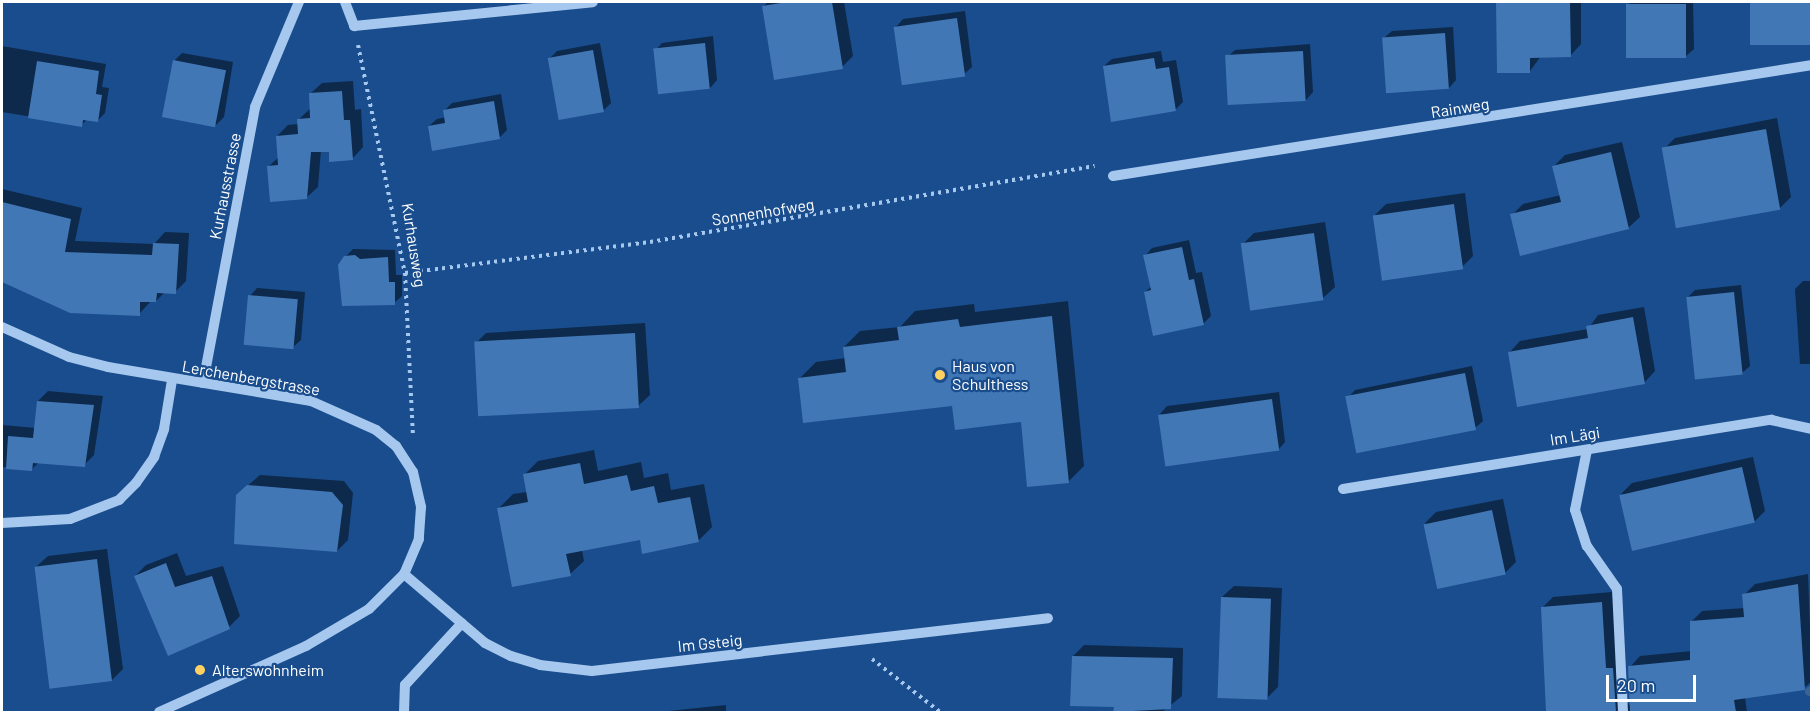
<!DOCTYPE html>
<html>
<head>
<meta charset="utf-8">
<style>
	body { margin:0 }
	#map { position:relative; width:1813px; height:714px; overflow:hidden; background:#194d8d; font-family:Barlow,sans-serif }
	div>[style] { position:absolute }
	.shadow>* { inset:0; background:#0007; transform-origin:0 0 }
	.stream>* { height:9px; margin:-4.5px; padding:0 4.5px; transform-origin:4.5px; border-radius:4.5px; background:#3e6392 }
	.building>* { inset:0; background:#4277b6; transform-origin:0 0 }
	.path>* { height:4px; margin-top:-2px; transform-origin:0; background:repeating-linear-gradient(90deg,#a6c7ee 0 3px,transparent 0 7.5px) }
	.minor>* { height:10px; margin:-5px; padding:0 5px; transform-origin:5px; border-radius:5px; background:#a6c7ee }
	.dots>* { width:16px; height:16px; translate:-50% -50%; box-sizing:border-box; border:3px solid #194d8d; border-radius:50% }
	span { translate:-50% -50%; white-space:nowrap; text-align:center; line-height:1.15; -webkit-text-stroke:4.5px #194d8d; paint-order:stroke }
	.street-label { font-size:16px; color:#fff }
	.poi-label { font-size:16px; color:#fff }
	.left { translate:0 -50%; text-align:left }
	.frame { position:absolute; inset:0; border:3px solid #fff; pointer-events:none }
	.scale { position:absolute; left:1606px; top:675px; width:90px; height:27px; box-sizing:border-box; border:3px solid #fff; border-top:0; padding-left:8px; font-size:18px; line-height:21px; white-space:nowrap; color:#fff; -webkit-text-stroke:4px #194d8d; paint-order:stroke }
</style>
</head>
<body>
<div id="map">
	<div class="shadow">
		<i style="clip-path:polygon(768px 2px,844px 2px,853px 56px,842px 67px,764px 6px)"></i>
		<i style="clip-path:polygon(1498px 2px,1581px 2px,1581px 44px,1570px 56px,1541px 56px,1530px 71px,1499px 72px)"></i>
		<i style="clip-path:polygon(1631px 2px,1693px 2px,1694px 49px,1686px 56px,1628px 5px)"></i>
		<i style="left:1752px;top:2px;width:60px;height:41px"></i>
		<i style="clip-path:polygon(965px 11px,972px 67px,964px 74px,896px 27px,903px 19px)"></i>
		<i style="clip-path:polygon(1453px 27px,1456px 80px,1449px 88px,1384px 38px,1392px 31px)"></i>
		<i style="clip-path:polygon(713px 36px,717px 80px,710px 88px,655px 51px,662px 43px)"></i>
		<i style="clip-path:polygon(600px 43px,611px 103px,604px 110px,550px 58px,557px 51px)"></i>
		<i style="clip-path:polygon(1310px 44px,1313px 92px,1306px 100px,1227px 57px,1235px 50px)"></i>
		<i style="clip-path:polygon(2px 46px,106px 64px,102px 87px,109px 88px,105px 113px,98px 120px,88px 119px,81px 125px,2px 112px)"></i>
		<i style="clip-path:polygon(1161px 51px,1163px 62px,1176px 60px,1183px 102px,1175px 110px,1104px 66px,1112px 59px)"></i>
		<i style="clip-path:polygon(182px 53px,233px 62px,224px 117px,216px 125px,174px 61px)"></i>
		<i style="clip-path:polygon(353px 81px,355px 110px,361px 109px,363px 147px,352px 159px,321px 150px,318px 187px,306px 198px,269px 166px,279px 157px,277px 136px,288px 125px,299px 124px,298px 120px,311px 108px,310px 94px,322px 83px)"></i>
		<i style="clip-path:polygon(501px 94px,507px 130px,500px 137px,429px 126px,437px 119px,446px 117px,445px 110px,452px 103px)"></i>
		<i style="clip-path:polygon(1777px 118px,1791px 197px,1780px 208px,1664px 149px,1675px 138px)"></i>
		<i style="clip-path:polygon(1622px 142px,1640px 217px,1628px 228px,1512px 215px,1523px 204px,1561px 195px,1554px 166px,1565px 155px)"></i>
		<i style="clip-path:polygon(2px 189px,82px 208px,75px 241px,154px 244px,165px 232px,189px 233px,186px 281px,175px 292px,165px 292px,156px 301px,151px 301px,139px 314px,71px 311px,2px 281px)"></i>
		<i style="clip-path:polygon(1465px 193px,1473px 256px,1462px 267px,1375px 215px,1386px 204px)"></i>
		<i style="clip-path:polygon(1325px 222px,1335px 287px,1323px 298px,1243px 244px,1254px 233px)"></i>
		<i style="clip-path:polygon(1189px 240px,1196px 273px,1202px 272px,1211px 316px,1203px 324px,1145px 292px,1151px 287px,1145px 256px,1152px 248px)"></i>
		<i style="clip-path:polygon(353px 249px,395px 250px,396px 275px,402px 275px,402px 296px,394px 303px,345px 257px)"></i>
		<i style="clip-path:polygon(1803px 281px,1812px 281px,1812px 364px,1800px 364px,1795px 289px)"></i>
		<i style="clip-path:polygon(1741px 285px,1750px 366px,1742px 373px,1687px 298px,1695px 290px)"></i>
		<i style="clip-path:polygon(257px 288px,305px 292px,301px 340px,293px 347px,250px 296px)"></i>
		<i style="clip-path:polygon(1068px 301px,1084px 466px,1068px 482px,1022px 420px,954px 404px,800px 378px,816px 362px,846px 358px,844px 347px,860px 331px,900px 327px,915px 311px,974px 304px,975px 312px)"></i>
		<i style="clip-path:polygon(1644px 307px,1655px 371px,1644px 383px,1509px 353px,1520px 341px,1588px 329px,1598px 315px)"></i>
		<i style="clip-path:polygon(645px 323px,650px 395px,638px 406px,475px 344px,486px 333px)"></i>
		<i style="clip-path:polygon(1472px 366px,1483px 421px,1475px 428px,1348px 398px,1355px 390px)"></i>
		<i style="clip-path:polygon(48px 391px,103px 396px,94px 455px,84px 465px,39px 462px,32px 469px,2px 467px,2px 425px,36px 428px,38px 401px)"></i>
		<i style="clip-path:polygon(1279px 392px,1285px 442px,1278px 450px,1160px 414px,1167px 406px)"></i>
		<i style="clip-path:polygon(594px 450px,598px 471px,641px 462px,644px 478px,668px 473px,671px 490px,704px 484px,712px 527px,698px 541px,641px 538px,582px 550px,584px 561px,570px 574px,499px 508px,513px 494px,527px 492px,524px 475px,538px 461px)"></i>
		<i style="clip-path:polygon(1753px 457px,1765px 511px,1754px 522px,1621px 494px,1632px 483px)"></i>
		<i style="clip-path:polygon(260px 475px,344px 481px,353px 493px,348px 540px,337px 551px,237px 495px)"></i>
		<i style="clip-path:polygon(1503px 499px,1516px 562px,1505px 573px,1425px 523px,1436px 512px)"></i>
		<i style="clip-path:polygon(107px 549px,123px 669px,112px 680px,36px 567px,48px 556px)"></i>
		<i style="clip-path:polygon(177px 553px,186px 576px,223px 566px,240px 616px,229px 627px,135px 576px,146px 565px)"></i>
		<i style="clip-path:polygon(1808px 574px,1812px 681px,1804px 688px,1745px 697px,1747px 712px,1549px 712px,1542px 608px,1553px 597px,1612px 592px,1626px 702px,1632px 707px,1630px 667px,1640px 656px,1692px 651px,1691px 622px,1702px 611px,1745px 608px,1744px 595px,1755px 584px)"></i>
		<i style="clip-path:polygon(1234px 586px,1282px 588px,1278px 687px,1267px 698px,1222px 597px)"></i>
		<i style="clip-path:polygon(1084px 645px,1183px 648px,1182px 696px,1162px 712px,1115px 712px,1115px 706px,1073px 656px)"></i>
		<i style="clip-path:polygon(726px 705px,726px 712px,659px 712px)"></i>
	</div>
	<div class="stream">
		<i style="left:1809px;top:691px;width:4px;rotate:-34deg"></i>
	</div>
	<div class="building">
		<i style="clip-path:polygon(787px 2px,832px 2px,843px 69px,774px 80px,762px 6px)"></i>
		<i style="clip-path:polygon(1496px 2px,1570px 2px,1571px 57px,1530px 58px,1530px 73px,1497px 73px)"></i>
		<i style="left:1750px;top:2px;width:62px;height:43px"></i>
		<i style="left:1626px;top:4px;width:60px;height:54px"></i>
		<i style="left:957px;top:18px;width:59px;height:64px;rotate:82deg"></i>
		<i style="left:1445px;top:33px;width:56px;height:63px;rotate:86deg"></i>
		<i style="left:705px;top:43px;width:46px;height:52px;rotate:84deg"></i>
		<i style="left:593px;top:50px;width:63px;height:46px;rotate:80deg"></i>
		<i style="left:1303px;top:51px;width:50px;height:78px;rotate:87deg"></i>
		<i style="clip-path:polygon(1154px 58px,1156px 69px,1169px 67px,1176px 111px,1111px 122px,1103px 66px)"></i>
		<i style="left:173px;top:60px;width:54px;height:58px;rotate:11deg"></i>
		<i style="clip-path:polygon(37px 61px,99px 71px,96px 94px,102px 95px,98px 122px,83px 120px,82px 127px,28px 118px)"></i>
		<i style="clip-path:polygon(342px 91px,344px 120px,350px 120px,353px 160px,329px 162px,329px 152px,311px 152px,307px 199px,270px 202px,267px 166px,278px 165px,276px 136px,298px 134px,297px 119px,310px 118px,309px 93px)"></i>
		<i style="clip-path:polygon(494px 101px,500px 139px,432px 151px,428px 126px,445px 123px,443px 110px)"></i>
		<i style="left:1766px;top:129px;width:82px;height:106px;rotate:80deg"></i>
		<i style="clip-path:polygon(1611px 152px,1629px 229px,1520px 256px,1510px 214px,1561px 202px,1552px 166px)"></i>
		<i style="clip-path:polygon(2px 202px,71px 219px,65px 252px,152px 255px,153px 243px,179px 244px,176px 294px,157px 293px,156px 302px,140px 302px,140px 316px,70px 313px,2px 282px)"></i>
		<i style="left:1454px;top:204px;width:66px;height:82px;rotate:82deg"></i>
		<i style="left:1314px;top:233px;width:68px;height:74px;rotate:82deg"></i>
		<i style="clip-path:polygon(1182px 247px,1189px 280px,1194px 279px,1204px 325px,1153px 336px,1144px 292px,1151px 290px,1143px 255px)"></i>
		<i style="clip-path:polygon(355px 255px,360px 259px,388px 257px,389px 282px,395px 282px,395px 305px,342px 306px,338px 265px,344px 256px)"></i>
		<i style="left:1734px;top:292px;width:83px;height:48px;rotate:84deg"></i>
		<i style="left:248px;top:295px;width:50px;height:50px;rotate:5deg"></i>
		<i style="clip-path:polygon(1052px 316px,1069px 483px,1027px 487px,1021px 422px,955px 430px,952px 406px,803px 423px,798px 378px,846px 372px,843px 347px,899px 340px,897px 327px,958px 319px,960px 327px)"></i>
		<i style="clip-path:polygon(1633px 317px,1645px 384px,1517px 407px,1508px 352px,1588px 338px,1586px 326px)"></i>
		<i style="left:635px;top:333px;width:75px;height:161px;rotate:87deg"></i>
		<i style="left:1465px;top:373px;width:58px;height:122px;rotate:79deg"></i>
		<i style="left:1272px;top:399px;width:52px;height:115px;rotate:82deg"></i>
		<i style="clip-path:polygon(37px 401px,94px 405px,85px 467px,33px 463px,32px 471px,6px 469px,8px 436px,33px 438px)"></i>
		<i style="clip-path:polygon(580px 463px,584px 484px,627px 475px,631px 491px,654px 486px,658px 503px,690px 497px,699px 542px,642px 554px,640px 540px,566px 554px,571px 576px,512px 587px,497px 508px,528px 502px,523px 474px)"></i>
		<i style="left:1742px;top:467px;width:57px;height:126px;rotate:77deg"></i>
		<i style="clip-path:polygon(247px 485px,332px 492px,343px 505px,337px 552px,234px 544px,236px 495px)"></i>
		<i style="left:1492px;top:510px;width:66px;height:70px;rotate:78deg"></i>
		<i style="left:97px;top:559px;width:123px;height:63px;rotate:83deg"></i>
		<i style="clip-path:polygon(166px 563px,175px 587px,212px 576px,230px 629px,168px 656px,134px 576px)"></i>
		<i style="clip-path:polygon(1798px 584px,1805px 690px,1734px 700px,1736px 712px,1630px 712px,1628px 666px,1690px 660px,1690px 621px,1744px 617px,1742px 594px)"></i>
		<i style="left:1221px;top:597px;width:50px;height:101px;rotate:2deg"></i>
		<i style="clip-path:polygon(1602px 602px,1606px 668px,1613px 668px,1616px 712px,1546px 712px,1541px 607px)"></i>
		<i style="clip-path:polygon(1072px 656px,1173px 658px,1171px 709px,1113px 712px,1114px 707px,1070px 706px)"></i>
	</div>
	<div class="path">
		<i style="left:358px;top:45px;width:233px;rotate:78.4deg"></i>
		<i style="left:405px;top:273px;width:161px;rotate:87.2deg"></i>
		<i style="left:405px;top:273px;width:247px;rotate:-7.2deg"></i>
		<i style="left:650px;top:242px;width:451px;rotate:-9.7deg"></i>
		<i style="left:872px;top:659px;width:86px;rotate:37.9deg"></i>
	</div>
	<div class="minor">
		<i style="left:345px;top:2px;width:26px;rotate:69deg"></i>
		<i style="left:354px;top:26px;width:240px;rotate:-5.7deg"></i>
		<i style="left:1113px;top:176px;width:708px;rotate:-9.02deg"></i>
		<i style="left:2px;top:327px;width:73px;rotate:24.1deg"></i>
		<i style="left:69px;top:357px;width:40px;rotate:14.4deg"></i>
		<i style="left:108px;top:367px;width:206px;rotate:9.5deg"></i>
		<i style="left:311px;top:401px;width:71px;rotate:24deg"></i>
		<i style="left:376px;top:430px;width:26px;rotate:39deg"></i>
		<i style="left:396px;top:446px;width:31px;rotate:57deg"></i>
		<i style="left:413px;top:472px;width:36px;rotate:77deg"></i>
		<i style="left:421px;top:507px;width:32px;rotate:94deg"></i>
		<i style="left:419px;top:539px;width:38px;rotate:113deg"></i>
		<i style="left:404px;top:574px;width:49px;rotate:135deg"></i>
		<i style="left:369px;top:609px;width:73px;rotate:149.6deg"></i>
		<i style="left:306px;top:646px;width:161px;rotate:155.8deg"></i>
		<i style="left:203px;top:383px;width:281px;rotate:-79.3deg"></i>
		<i style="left:255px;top:107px;width:114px;rotate:-67.3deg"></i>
		<i style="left:1587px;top:450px;width:61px;rotate:101.3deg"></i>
		<i style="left:1575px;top:510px;width:38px;rotate:72deg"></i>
		<i style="left:1587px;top:546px;width:52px;rotate:55.1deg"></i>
		<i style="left:1617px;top:589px;width:123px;rotate:87.2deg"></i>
		<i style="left:1343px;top:489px;width:434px;rotate:-9.2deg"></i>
		<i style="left:1771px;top:420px;width:42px;rotate:12.4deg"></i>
		<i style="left:2px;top:523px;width:68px;rotate:-3.4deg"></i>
		<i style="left:70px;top:519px;width:53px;rotate:-21.2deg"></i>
		<i style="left:119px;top:500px;width:24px;rotate:-45deg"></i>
		<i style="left:136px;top:483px;width:32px;rotate:-55deg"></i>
		<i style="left:154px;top:457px;width:30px;rotate:-70deg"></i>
		<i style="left:164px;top:429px;width:50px;rotate:-80.7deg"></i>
		<i style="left:404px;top:574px;width:106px;rotate:40.4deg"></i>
		<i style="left:485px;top:643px;width:29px;rotate:27deg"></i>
		<i style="left:511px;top:656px;width:30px;rotate:17deg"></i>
		<i style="left:540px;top:665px;width:52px;rotate:6.6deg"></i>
		<i style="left:592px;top:671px;width:459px;rotate:-6.6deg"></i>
		<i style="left:404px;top:712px;width:27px;rotate:-88deg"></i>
		<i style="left:405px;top:685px;width:84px;rotate:-47.4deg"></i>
	</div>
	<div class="dots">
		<i style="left:940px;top:375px;background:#ffd163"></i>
		<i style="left:200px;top:670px;background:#ffd163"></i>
	</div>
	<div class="street-label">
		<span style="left:1460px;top:108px;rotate:-9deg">Rainweg</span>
		<span style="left:225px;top:186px;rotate:-79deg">Kurhausstrasse</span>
		<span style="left:763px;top:212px;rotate:-9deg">Sonnenhofweg</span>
		<span style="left:414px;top:245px;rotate:81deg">Kurhausweg</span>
		<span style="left:251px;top:378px;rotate:10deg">Lerchenbergstrasse</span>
		<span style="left:1575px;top:436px;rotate:-9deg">Im Lägi</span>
		<span style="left:710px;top:643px;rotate:-6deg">Im Gsteig</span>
	</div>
	<div class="poi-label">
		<span class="left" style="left:952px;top:375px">Haus von<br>Schulthess</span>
		<span class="left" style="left:212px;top:670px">Alterswohnheim</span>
	</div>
	<div class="frame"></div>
	<div class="scale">20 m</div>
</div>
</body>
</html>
